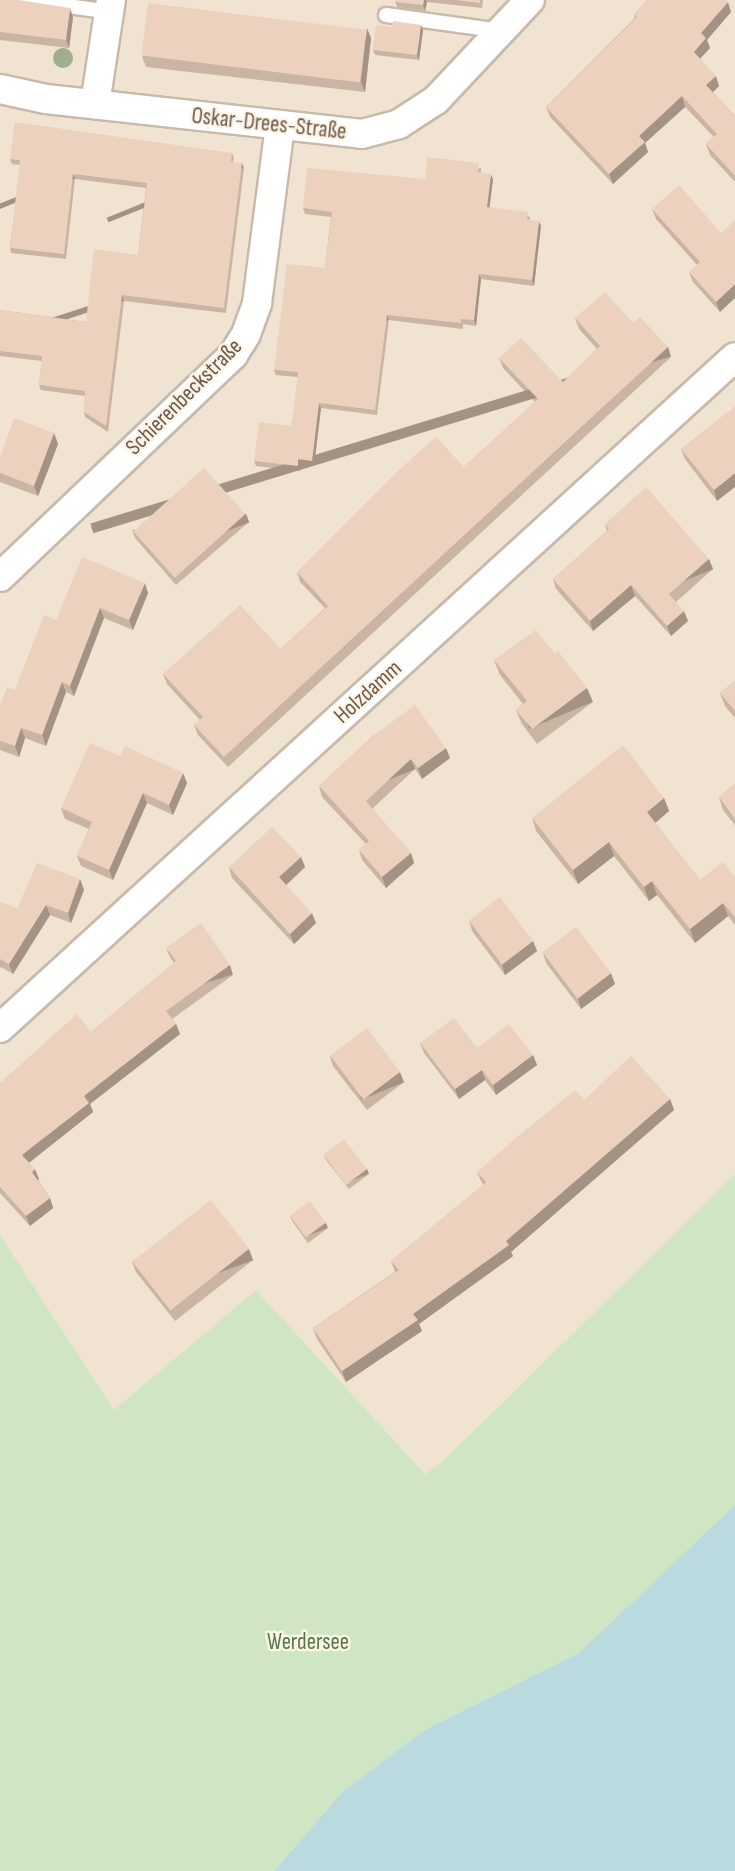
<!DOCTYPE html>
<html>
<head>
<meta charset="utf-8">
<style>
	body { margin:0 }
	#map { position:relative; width:735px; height:1871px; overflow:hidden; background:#f9f1e3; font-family:"Sofia Sans Condensed",sans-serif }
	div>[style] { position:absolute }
	.residential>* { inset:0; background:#f0e3d2 }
	.green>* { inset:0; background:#d0e5c3 }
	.water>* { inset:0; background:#badae0 }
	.roads { filter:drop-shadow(2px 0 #c8b9ab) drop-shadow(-2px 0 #c8b9ab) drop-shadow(0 2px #c8b9ab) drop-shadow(0 -2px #c8b9ab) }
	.service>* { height:14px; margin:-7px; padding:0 7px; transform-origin:7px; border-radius:7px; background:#fff }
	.minor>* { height:28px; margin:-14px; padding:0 14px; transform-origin:14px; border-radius:14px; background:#fff }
	.trees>* { width:20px; height:20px; margin:-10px; border-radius:50%; background:#9fae8e }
	.wall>* { inset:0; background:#cab4a3 }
	.shaded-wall>* { inset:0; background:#a49285; transform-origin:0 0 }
	.building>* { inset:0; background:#ebd1be; transform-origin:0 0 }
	span { translate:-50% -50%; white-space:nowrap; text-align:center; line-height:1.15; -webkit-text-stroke:5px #fdf5e8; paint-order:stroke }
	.street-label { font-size:23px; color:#6e594c }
	.park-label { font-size:23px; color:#557849 }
</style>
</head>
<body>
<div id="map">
	<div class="residential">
		<i style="clip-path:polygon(0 0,735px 0,735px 1174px,441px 1463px,425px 1474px,256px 1290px,114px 1411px,0 1235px)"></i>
	</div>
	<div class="green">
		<i style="clip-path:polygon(735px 1174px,735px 1505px,669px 1573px,579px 1653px,424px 1730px,343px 1791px,274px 1871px,0 1871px,0 1235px,114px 1410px,256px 1290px,425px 1474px,441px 1463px)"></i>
	</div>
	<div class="water">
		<i style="clip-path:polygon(735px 1505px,735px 1871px,274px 1871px,343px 1791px,424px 1730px,579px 1653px)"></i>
	</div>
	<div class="roads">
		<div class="service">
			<i style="left:25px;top:0;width:86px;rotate:8deg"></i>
			<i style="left:386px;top:15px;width:116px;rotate:7.9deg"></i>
		</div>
		<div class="minor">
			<i style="left:0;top:89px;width:47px;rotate:12.3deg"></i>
			<i style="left:46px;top:99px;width:318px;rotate:6.3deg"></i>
			<i style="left:362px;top:134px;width:38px;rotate:-15deg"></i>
			<i style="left:399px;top:124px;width:44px;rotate:-33deg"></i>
			<i style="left:436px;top:100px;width:137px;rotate:-46.8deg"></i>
			<i style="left:95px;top:104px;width:105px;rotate:-81.3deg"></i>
			<i style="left:0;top:577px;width:322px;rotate:-43.6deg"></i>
			<i style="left:233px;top:355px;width:25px;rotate:-58deg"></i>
			<i style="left:246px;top:334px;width:33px;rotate:-70deg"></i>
			<i style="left:257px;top:303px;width:177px;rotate:-82.6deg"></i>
			<i style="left:0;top:1028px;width:995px;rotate:-42.39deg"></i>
		</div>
	</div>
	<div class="trees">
		<i style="left:63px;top:58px"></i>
	</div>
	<div class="wall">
		<i style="clip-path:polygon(0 0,20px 1px,73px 17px,69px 48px,0 40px)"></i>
		<i style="clip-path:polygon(395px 0,483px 0,482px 8px,427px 2px,425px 11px,397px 7px)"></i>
		<i style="clip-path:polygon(731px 12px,707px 40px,710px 48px,700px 59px,719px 86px,713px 92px,735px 116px,735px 182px,710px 155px,706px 144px,714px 137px,685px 107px,645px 143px,648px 152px,613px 184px,550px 117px,546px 107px,635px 18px,634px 14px)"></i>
		<i style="clip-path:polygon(421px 25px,423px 30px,419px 60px,375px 55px,373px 50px)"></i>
		<i style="clip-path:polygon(371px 38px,365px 92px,146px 67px,142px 56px)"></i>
		<i style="clip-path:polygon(232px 153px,234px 158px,233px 162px,244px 168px,226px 313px,124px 301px,108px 432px,85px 417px,84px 412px,85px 396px,41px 390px,39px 385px,42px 361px,0 356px,0 310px,86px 322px,138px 255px,146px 188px,75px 179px,66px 259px,11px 253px,10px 248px,20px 165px,12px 164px,10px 159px)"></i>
		<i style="clip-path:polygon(481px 168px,481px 173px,493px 179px,489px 207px,530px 217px,530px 220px,541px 226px,534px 286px,481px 279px,476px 326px,463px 324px,463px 329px,389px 320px,377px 415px,321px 408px,314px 466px,300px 464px,300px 471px,256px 466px,254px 461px,292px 426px,298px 377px,276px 375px,274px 370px,325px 268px,331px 217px,305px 214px,303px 208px,425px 179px)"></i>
		<i style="clip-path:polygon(652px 209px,721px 233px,720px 312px,693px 282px,689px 272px,697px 265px,656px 219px)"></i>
		<i style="clip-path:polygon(575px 318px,633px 323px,668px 347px,671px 357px,228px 767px,198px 735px,194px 725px,200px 720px,167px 684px,163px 674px,281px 649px,325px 608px,300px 582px,297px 572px,464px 467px,535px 402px,503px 368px,499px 358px,563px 382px,597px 349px,579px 329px)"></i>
		<i style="clip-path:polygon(735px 407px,717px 501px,685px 459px,681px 449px)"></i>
		<i style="clip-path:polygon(54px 433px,58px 444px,38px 496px,0 482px,0 457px)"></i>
		<i style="clip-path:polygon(246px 514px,249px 522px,176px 585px,135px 538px,132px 530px)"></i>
		<i style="clip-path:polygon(605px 524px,709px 559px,713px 569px,676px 602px,688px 621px,671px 636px,635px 596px,593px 631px,556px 589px,553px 579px,607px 531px)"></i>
		<i style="clip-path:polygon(148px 593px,133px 630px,104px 618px,74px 696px,66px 692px,46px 746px,25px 738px,19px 757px,0 750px,0 706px,15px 690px,56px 620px)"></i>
		<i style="clip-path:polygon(494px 660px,593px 702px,537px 744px,522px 724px,516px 710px,523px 704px,500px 675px)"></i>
		<i style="clip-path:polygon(735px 681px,735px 718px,725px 706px,720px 693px)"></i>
		<i style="clip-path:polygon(374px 735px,450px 758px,422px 779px,415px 769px,372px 809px,411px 853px,414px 863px,386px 888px,362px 860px,359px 850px,366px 844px,322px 797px,319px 786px)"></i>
		<i style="clip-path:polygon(120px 756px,187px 783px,173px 815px,147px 803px,113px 880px,81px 866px,77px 856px,89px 829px,65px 819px,61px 808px)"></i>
		<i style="clip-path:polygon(735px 784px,735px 825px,723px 810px,719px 797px)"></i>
		<i style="clip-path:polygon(664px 798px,669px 811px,655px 823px,700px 880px,735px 877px,735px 925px,728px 916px,695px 943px,657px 895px,649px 901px,614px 856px,578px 884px,536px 831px,532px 818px)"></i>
		<i style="clip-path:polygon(301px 857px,305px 867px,286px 885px,316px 923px,294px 944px,232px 878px,229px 867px)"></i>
		<i style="clip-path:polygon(80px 879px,84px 890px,71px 923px,50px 915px,13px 974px,1px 967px,0 969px,0 902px,17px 909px)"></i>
		<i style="clip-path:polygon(469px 920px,533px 941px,537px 951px,505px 975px,472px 931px)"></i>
		<i style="clip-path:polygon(166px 948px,233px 975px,172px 1019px,176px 1024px,180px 1034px,90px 1104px,93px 1112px,29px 1163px,39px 1179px,38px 1180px,50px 1198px,53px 1208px,30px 1226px,0 1193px,0 1083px,91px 1032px,174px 963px,170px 957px)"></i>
		<i style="clip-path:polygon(543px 953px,615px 984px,581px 1009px,546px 963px)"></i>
		<i style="clip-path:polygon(420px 1043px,533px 1055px,537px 1065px,496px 1095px,485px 1080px,459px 1099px,424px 1053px)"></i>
		<i style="clip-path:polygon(330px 1056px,404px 1082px,367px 1110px,333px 1066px)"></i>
		<i style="clip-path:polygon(670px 1099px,674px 1110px,511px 1252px,513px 1256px,419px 1324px,422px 1331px,346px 1382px,317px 1339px,313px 1328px,395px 1272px,391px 1261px,483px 1185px,477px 1172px,584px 1100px)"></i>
		<i style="clip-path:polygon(324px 1155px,367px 1169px,369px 1174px,349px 1189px,326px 1160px)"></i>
		<i style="clip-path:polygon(290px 1216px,328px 1228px,308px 1243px,292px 1221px)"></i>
		<i style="clip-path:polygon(253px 1260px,175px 1321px,136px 1272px,132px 1262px)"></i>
	</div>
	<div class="shaded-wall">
		<i style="clip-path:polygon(424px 0,426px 0,427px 2px,425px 11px,423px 5px)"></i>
		<i style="clip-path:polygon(728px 2px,731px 12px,707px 40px,710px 48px,697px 62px,694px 52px,701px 33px)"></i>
		<i style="clip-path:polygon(70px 8px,73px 17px,69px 48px,66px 40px)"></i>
		<i style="clip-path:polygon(421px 25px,423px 30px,419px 60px,417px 55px)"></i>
		<i style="clip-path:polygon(367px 28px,371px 38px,365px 92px,361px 82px)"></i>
		<i style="clip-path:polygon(716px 76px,719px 86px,710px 95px,706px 85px)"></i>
		<i style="clip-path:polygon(682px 96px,685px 107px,645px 143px,648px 152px,613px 184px,609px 174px,639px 136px)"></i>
		<i style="left:242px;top:163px;width:5px;height:146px;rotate:68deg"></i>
		<i style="left:73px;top:174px;width:5px;height:81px;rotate:68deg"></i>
		<i style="clip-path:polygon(491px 174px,493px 179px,489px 212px,487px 207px)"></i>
		<i style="clip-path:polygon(539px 221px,541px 226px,534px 286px,532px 280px)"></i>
		<i style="clip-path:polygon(479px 274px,481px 279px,476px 326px,474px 320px)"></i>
		<i style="clip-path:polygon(735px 284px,735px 298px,720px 312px,716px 302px)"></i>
		<i style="left:122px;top:295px;width:6px;height:132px;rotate:72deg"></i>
		<i style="left:387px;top:315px;width:5px;height:96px;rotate:68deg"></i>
		<i style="left:668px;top:347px;width:10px;height:604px;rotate:73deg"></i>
		<i style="clip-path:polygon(319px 403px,321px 408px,314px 466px,312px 461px)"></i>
		<i style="clip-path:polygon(54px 433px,58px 444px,38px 496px,34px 486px)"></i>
		<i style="clip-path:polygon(735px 473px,735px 487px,717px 501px,714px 490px)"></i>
		<i style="left:246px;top:514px;width:9px;height:96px;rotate:69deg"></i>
		<i style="left:709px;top:559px;width:11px;height:53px;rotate:68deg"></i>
		<i style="clip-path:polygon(145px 583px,148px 593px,133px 630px,129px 620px)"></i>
		<i style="clip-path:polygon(631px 585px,635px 596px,593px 631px,590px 621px)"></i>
		<i style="clip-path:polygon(100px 608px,104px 618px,74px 696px,70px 686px)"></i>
		<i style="clip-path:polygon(684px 611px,688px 621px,671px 636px,667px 626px)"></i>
		<i style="clip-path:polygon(62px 682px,66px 692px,46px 746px,42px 735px)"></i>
		<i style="left:587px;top:688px;width:15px;height:69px;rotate:67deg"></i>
		<i style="clip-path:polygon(21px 728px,25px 738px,19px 757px,15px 746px)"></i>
		<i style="clip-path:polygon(446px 748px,450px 758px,422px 779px,418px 768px)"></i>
		<i style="left:411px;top:759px;width:11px;height:62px;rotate:68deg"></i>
		<i style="clip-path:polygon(183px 773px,187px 783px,173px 815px,169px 805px)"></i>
		<i style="clip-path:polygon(143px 793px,147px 803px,113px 880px,109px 870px)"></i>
		<i style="clip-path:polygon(664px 798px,669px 811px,652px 826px,647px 812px)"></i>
		<i style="clip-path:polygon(609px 842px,614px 856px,578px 884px,573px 870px)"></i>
		<i style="clip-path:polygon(411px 853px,414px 863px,386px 888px,382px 877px)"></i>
		<i style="clip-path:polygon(301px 857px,305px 867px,283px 888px,279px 877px)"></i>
		<i style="clip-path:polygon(80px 879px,84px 890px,71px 923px,68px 913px)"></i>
		<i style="clip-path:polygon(652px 881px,657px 895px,649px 901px,644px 887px)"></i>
		<i style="clip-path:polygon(723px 903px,728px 916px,695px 943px,690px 929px)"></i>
		<i style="clip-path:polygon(46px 905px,50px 915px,13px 974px,9px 964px)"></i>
		<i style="clip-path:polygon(312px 913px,316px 923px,294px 944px,290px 934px)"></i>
		<i style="clip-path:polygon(533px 941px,537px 951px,505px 975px,502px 965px)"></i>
		<i style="left:230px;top:965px;width:10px;height:79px;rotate:73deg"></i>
		<i style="clip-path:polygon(611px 973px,615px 984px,581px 1009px,578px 999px)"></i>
		<i style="clip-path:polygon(176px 1024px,180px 1034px,90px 1104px,93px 1112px,26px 1165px,22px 1155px,84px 1096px)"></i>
		<i style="clip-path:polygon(533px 1055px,537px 1065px,496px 1095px,493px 1085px)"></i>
		<i style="clip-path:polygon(482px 1070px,485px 1080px,459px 1099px,455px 1089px)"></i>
		<i style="left:400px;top:1072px;width:11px;height:46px;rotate:68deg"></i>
		<i style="clip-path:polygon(670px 1099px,674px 1110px,511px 1252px,513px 1256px,419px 1324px,422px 1331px,346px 1382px,342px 1371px,413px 1314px,506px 1241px)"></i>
		<i style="clip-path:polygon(35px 1169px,39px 1179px,36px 1182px,32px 1172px)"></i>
		<i style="left:367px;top:1169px;width:5px;height:25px;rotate:68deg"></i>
		<i style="clip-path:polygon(50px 1198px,53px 1208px,30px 1226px,26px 1216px)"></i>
		<i style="left:326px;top:1223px;width:5px;height:25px;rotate:68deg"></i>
		<i style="left:249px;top:1249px;width:12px;height:100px;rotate:70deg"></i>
	</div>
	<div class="building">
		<i style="clip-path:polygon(0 0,19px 0,70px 8px,66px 40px,0 32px)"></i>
		<i style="clip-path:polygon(395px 0,424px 0,423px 5px,395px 2px)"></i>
		<i style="clip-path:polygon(455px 0,480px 0,480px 3px)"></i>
		<i style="clip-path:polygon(646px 0,726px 0,728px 2px,701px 33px,706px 38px,694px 52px,716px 76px,706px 85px,735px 116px,735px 176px,706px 144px,717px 134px,682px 96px,639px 136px,645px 142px,609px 174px,546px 107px,637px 17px,634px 14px)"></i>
		<i style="left:148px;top:3px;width:220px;height:53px;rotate:7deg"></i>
		<i style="clip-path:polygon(393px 21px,421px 25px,417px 55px,373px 50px,376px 25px,392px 27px)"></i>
		<i style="clip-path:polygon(15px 122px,232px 153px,231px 162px,242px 163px,224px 308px,122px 295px,106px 426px,84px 412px,85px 391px,39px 385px,42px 356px,0 351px,0 310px,86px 322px,94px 249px,138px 255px,147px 183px,73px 174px,64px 254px,10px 248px,20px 160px,10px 159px)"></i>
		<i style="clip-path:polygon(427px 157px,479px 163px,478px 172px,491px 174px,487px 207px,528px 212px,527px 219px,539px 221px,532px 280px,479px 274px,474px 320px,461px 319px,461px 323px,387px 315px,375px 410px,319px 403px,312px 461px,298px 459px,298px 466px,254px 461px,259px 422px,292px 426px,298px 372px,274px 370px,287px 264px,325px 268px,332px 212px,303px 208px,307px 168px,425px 179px)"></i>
		<i style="clip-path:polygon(679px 185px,721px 233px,735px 220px,735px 284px,716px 302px,689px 272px,700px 262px,652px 209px)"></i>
		<i style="clip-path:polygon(605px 292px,633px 323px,640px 317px,668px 347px,224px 757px,194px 725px,203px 717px,163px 674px,240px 605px,281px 649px,328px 606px,297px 572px,400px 469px,436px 437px,464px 467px,538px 399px,499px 358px,521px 338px,563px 382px,600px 346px,575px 318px)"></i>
		<i style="clip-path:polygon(735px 407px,735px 473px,714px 490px,681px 449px)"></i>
		<i style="clip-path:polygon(14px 418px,54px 433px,34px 486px,0 473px,0 457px)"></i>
		<i style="left:204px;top:468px;width:62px;height:95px;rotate:48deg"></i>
		<i style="clip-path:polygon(646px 487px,709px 559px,669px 594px,684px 611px,667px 626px,631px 585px,590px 621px,553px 579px,609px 529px,605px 524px)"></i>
		<i style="clip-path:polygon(82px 557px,145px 583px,129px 620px,100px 608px,70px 686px,62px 682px,42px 735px,21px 728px,15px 746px,0 741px,0 706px,7px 687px,15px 690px,44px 615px,56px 620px)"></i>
		<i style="clip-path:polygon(536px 630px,555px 654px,558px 651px,587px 688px,532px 729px,516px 710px,527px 701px,494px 660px)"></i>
		<i style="clip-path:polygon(735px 681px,735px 711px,720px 693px)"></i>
		<i style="clip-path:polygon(415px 705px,446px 748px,418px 768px,411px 759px,366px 801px,411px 853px,382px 877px,359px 850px,369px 841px,319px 786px,374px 735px)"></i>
		<i style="clip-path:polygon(90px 743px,120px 756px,125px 746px,183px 773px,169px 805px,143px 793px,109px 870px,77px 856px,92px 822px,61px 808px)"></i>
		<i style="clip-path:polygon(623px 745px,664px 798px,647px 812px,700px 880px,723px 862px,735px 877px,735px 917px,723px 903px,690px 929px,652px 881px,644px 887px,609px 842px,573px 870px,532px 818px)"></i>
		<i style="clip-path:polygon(735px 784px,735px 819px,719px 797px)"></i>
		<i style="clip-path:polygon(272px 827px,301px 857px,279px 877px,312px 913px,290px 934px,229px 867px)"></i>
		<i style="clip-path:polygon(37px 863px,80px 879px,68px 913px,46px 905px,9px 964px,0 959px,0 902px,17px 909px)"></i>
		<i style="left:500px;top:897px;width:55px;height:39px;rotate:53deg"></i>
		<i style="clip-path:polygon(201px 923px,230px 965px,166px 1011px,176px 1024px,84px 1096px,89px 1103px,22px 1155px,35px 1169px,32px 1172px,50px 1198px,26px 1216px,0 1187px,0 1083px,77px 1014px,91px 1032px,176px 961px,166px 948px)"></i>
		<i style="left:576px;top:927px;width:58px;height:42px;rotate:53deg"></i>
		<i style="clip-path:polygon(454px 1018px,477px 1048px,509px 1024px,533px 1055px,493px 1085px,482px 1070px,455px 1089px,420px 1043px)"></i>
		<i style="left:367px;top:1028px;width:55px;height:46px;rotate:53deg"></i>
		<i style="clip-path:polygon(631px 1056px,670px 1099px,506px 1241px,509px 1245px,413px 1314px,418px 1320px,342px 1371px,313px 1328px,399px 1270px,391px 1261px,486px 1182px,477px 1172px,516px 1138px,575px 1090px,584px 1100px)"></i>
		<i style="left:344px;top:1139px;width:38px;height:26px;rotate:53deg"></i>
		<i style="left:211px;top:1200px;width:62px;height:100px;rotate:52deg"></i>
		<i style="left:310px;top:1201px;width:27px;height:25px;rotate:54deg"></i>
	</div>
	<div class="street-label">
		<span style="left:269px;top:124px;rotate:6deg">Oskar-Drees-Straße</span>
		<span style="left:184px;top:397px;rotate:-45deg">Schierenbeckstraße</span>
		<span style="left:368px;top:692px;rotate:-42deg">Holzdamm</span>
	</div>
	<div class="park-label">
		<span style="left:308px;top:1642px">Werdersee</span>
	</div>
</div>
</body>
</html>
